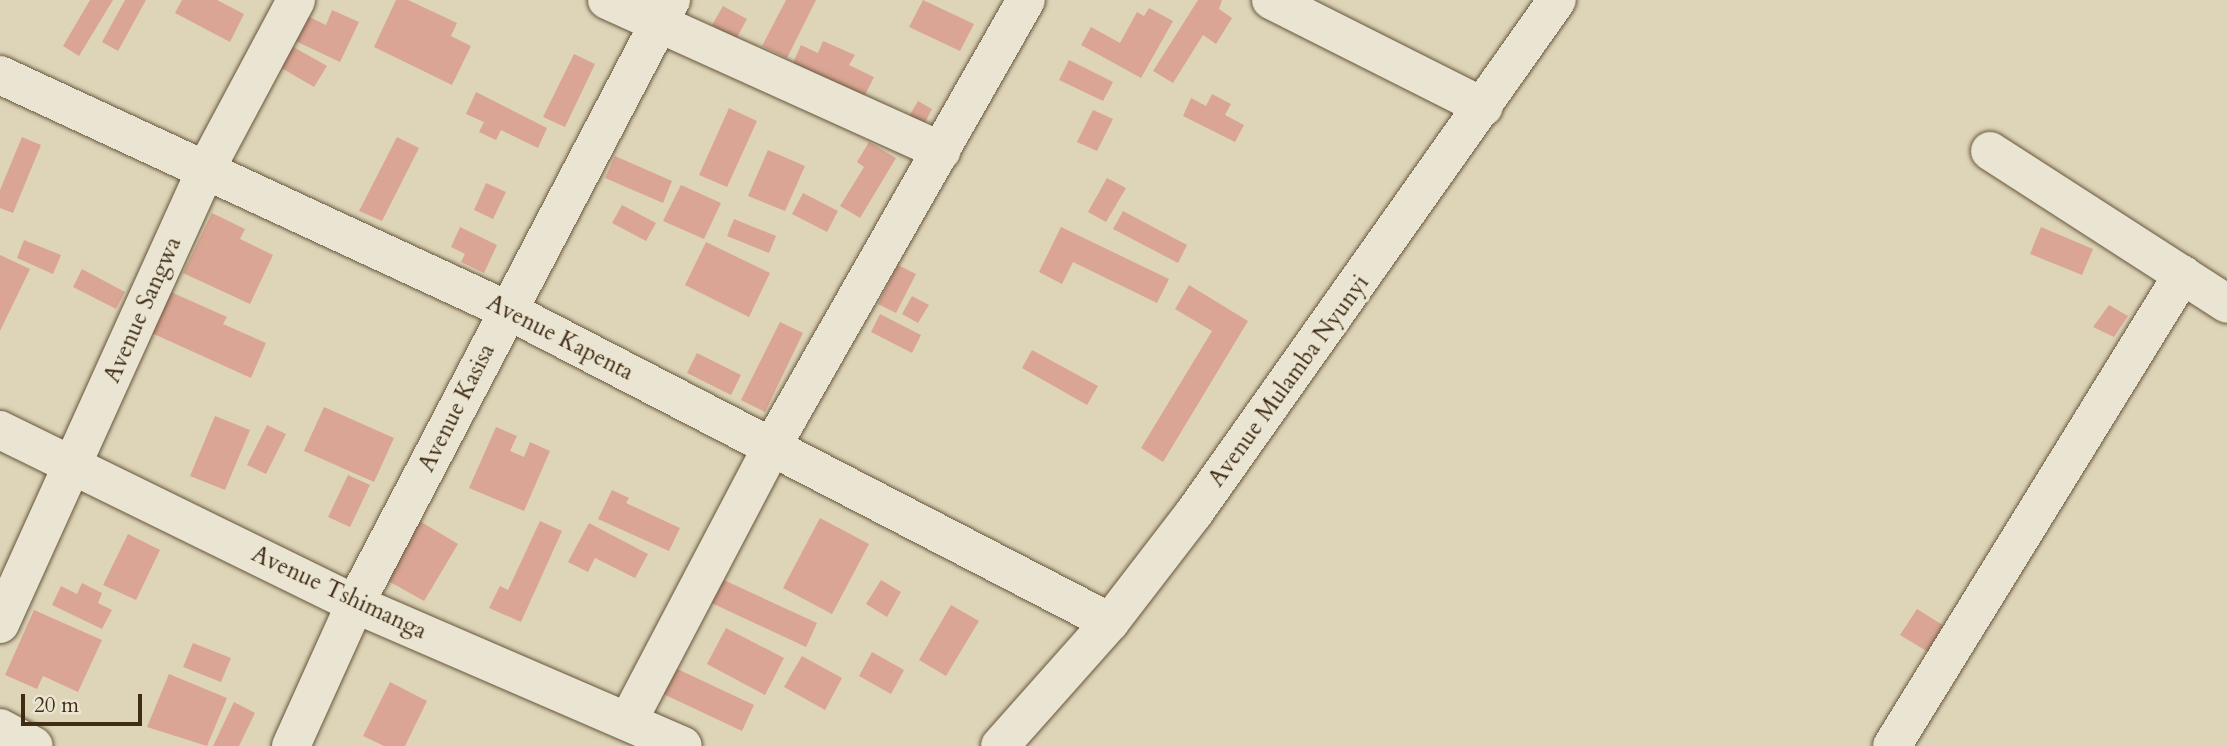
<!DOCTYPE html>
<html>
<head>
<meta charset="utf-8">
<style>
	body { margin:0 }
	#map { position:relative; width:2227px; height:746px; overflow:hidden; background:#ded5b9; font-family:Cardo,serif }
	div>[style] { position:absolute }
	.building>* { inset:0; background:#daa594 }
	.roads { filter:drop-shadow(0 0 2px #68563c) drop-shadow(0 0 2px #68563c) }
	.street>* { height:38px; margin:-19px; padding:0 19px; transform-origin:19px; border-radius:19px; background:#eae4d2 }
	span { translate:-50% -50%; white-space:nowrap; text-align:center; line-height:1.15; -webkit-text-stroke:7px #eae4d2; paint-order:stroke }
	.street-label { font-size:23px; color:#402c12 }
	.scale { position:absolute; left:21px; top:694px; width:121px; height:32px; box-sizing:border-box; border:4px solid #402c12; border-top:0; padding-left:9px; font-size:21px; line-height:24px; white-space:nowrap; color:#402c12; -webkit-text-stroke:5px #eae4d2; paint-order:stroke }
</style>
</head>
<body>
<div id="map">
	<div class="building">
		<i style="clip-path:polygon(90px 0,113px 0,79px 56px,63px 46px)"></i>
		<i style="clip-path:polygon(125px 0,146px 0,118px 51px,102px 42px)"></i>
		<i style="clip-path:polygon(182px 0,217px 0,244px 14px,230px 42px,175px 13px)"></i>
		<i style="clip-path:polygon(396px 0,408px 0,457px 23px,451px 36px,471px 46px,452px 85px,374px 47px)"></i>
		<i style="clip-path:polygon(786px 0,816px 0,787px 58px,762px 46px)"></i>
		<i style="clip-path:polygon(923px 0,974px 24px,960px 51px,909px 27px)"></i>
		<i style="clip-path:polygon(1198px 0,1222px 0,1219px 9px,1232px 18px,1216px 44px,1203px 35px,1173px 83px,1153px 71px)"></i>
		<i style="clip-path:polygon(723px 6px,747px 19px,736px 39px,712px 25px)"></i>
		<i style="clip-path:polygon(1149px 8px,1173px 21px,1141px 78px,1081px 45px,1091px 27px,1120px 43px,1137px 12px,1144px 16px)"></i>
		<i style="clip-path:polygon(332px 10px,359px 22px,340px 62px,289px 38px,301px 13px,326px 25px)"></i>
		<i style="clip-path:polygon(823px 41px,855px 55px,849px 65px,874px 77px,864px 97px,792px 65px,801px 45px,818px 53px)"></i>
		<i style="clip-path:polygon(290px 45px,327px 66px,314px 87px,278px 66px)"></i>
		<i style="clip-path:polygon(574px 54px,595px 64px,565px 127px,543px 117px)"></i>
		<i style="clip-path:polygon(1069px 60px,1113px 82px,1103px 101px,1059px 80px)"></i>
		<i style="clip-path:polygon(476px 92px,547px 128px,538px 148px,501px 130px,496px 140px,479px 132px,484px 122px,466px 114px)"></i>
		<i style="clip-path:polygon(1212px 94px,1231px 104px,1225px 115px,1244px 125px,1235px 142px,1183px 116px,1191px 98px,1206px 106px)"></i>
		<i style="clip-path:polygon(918px 101px,932px 109px,922px 128px,907px 120px)"></i>
		<i style="clip-path:polygon(729px 108px,757px 121px,727px 187px,699px 175px)"></i>
		<i style="clip-path:polygon(1093px 110px,1113px 119px,1097px 151px,1077px 142px)"></i>
		<i style="clip-path:polygon(22px 137px,41px 145px,13px 213px,0 208px,0 190px)"></i>
		<i style="clip-path:polygon(397px 137px,419px 148px,382px 221px,359px 211px)"></i>
		<i style="clip-path:polygon(869px 142px,896px 158px,860px 218px,840px 206px,864px 167px,857px 162px)"></i>
		<i style="clip-path:polygon(768px 150px,805px 166px,785px 211px,748px 196px)"></i>
		<i style="clip-path:polygon(615px 156px,672px 181px,663px 203px,605px 178px)"></i>
		<i style="clip-path:polygon(1107px 178px,1126px 188px,1106px 222px,1088px 212px)"></i>
		<i style="clip-path:polygon(486px 183px,506px 192px,493px 219px,474px 210px)"></i>
		<i style="clip-path:polygon(681px 185px,721px 203px,704px 239px,663px 221px)"></i>
		<i style="clip-path:polygon(803px 193px,838px 211px,827px 232px,792px 214px)"></i>
		<i style="clip-path:polygon(622px 205px,656px 223px,646px 241px,612px 223px)"></i>
		<i style="clip-path:polygon(1123px 211px,1187px 245px,1178px 263px,1113px 229px)"></i>
		<i style="clip-path:polygon(212px 213px,245px 229px,240px 239px,273px 255px,250px 304px,183px 273px)"></i>
		<i style="clip-path:polygon(734px 219px,776px 236px,769px 253px,727px 236px)"></i>
		<i style="clip-path:polygon(460px 227px,497px 245px,484px 273px,461px 262px,465px 254px,451px 247px)"></i>
		<i style="clip-path:polygon(1061px 227px,1169px 279px,1157px 303px,1073px 262px,1062px 284px,1039px 272px)"></i>
		<i style="clip-path:polygon(2041px 227px,2093px 249px,2082px 275px,2030px 254px)"></i>
		<i style="clip-path:polygon(24px 240px,61px 255px,53px 274px,17px 258px)"></i>
		<i style="clip-path:polygon(706px 242px,770px 273px,749px 317px,685px 285px)"></i>
		<i style="clip-path:polygon(0 255px,30px 269px,0 331px)"></i>
		<i style="clip-path:polygon(898px 265px,916px 274px,896px 313px,878px 304px)"></i>
		<i style="clip-path:polygon(82px 269px,125px 292px,116px 309px,73px 287px)"></i>
		<i style="clip-path:polygon(1189px 285px,1248px 321px,1163px 462px,1141px 448px,1212px 331px,1175px 309px)"></i>
		<i style="clip-path:polygon(164px 289px,227px 317px,223px 324px,266px 343px,251px 378px,145px 330px)"></i>
		<i style="clip-path:polygon(912px 296px,929px 305px,918px 323px,902px 314px)"></i>
		<i style="clip-path:polygon(2109px 305px,2128px 316px,2114px 337px,2093px 327px)"></i>
		<i style="clip-path:polygon(880px 314px,921px 335px,912px 353px,871px 332px)"></i>
		<i style="clip-path:polygon(780px 322px,803px 333px,765px 412px,741px 400px)"></i>
		<i style="clip-path:polygon(1032px 350px,1098px 386px,1087px 405px,1022px 368px)"></i>
		<i style="clip-path:polygon(697px 353px,741px 375px,731px 395px,687px 373px)"></i>
		<i style="clip-path:polygon(324px 407px,394px 438px,374px 482px,304px 451px)"></i>
		<i style="clip-path:polygon(215px 416px,250px 430px,225px 490px,190px 476px)"></i>
		<i style="clip-path:polygon(267px 425px,286px 434px,266px 474px,247px 465px)"></i>
		<i style="clip-path:polygon(496px 427px,517px 436px,510px 451px,524px 457px,530px 442px,550px 451px,524px 511px,469px 488px)"></i>
		<i style="clip-path:polygon(348px 475px,370px 485px,350px 527px,328px 517px)"></i>
		<i style="clip-path:polygon(612px 490px,629px 498px,626px 503px,680px 528px,669px 551px,598px 519px)"></i>
		<i style="clip-path:polygon(820px 518px,869px 544px,832px 614px,783px 588px)"></i>
		<i style="clip-path:polygon(418px 520px,458px 544px,424px 601px,383px 578px)"></i>
		<i style="clip-path:polygon(540px 521px,562px 531px,521px 622px,489px 608px,500px 586px,508px 590px)"></i>
		<i style="clip-path:polygon(589px 523px,648px 554px,635px 578px,595px 558px,588px 572px,568px 562px)"></i>
		<i style="clip-path:polygon(128px 534px,160px 550px,136px 600px,103px 585px)"></i>
		<i style="clip-path:polygon(715px 576px,817px 623px,806px 647px,703px 599px)"></i>
		<i style="clip-path:polygon(881px 580px,901px 592px,887px 617px,866px 604px)"></i>
		<i style="clip-path:polygon(82px 583px,102px 593px,98px 603px,112px 610px,102px 629px,52px 605px,61px 586px,77px 594px)"></i>
		<i style="clip-path:polygon(951px 605px,979px 621px,946px 676px,919px 660px)"></i>
		<i style="clip-path:polygon(1917px 609px,1954px 632px,1938px 658px,1900px 635px)"></i>
		<i style="clip-path:polygon(34px 610px,102px 640px,78px 692px,43px 676px,37px 689px,5px 675px)"></i>
		<i style="clip-path:polygon(726px 628px,784px 658px,765px 695px,707px 664px)"></i>
		<i style="clip-path:polygon(193px 643px,231px 658px,221px 682px,183px 667px)"></i>
		<i style="clip-path:polygon(872px 652px,904px 670px,891px 694px,859px 676px)"></i>
		<i style="clip-path:polygon(802px 656px,842px 678px,825px 710px,784px 687px)"></i>
		<i style="clip-path:polygon(671px 666px,754px 705px,742px 731px,659px 692px)"></i>
		<i style="clip-path:polygon(169px 674px,227px 698px,207px 746px,147px 727px)"></i>
		<i style="clip-path:polygon(390px 682px,427px 701px,405px 746px,384px 746px,363px 736px)"></i>
		<i style="clip-path:polygon(234px 702px,255px 713px,239px 746px,213px 746px)"></i>
	</div>
	<div class="roads">
		<div class="street">
			<i style="left:607px;top:0;width:367px;rotate:24.3deg"></i>
			<i style="left:1271px;top:0;width:238px;rotate:26.7deg"></i>
			<i style="left:0;top:75px;width:559px;rotate:24.87deg"></i>
			<i style="left:507px;top:310px;width:679px;rotate:27.36deg"></i>
			<i style="left:1990px;top:151px;width:282px;rotate:32.8deg"></i>
			<i style="left:0;top:430px;width:395px;rotate:26.1deg"></i>
			<i style="left:355px;top:604px;width:357px;rotate:23.4deg"></i>
			<i style="left:0;top:624px;width:502px;rotate:-65.63deg"></i>
			<i style="left:207px;top:167px;width:189px;rotate:-61.9deg"></i>
			<i style="left:629px;top:719px;width:306px;rotate:-62.3deg"></i>
			<i style="left:771px;top:448px;width:515px;rotate:-60.35deg"></i>
			<i style="left:0;top:728px;width:38px;rotate:28deg"></i>
			<i style="left:291px;top:746px;width:156px;rotate:-65.7deg"></i>
			<i style="left:355px;top:604px;width:682px;rotate:-62.38deg"></i>
			<i style="left:1000px;top:746px;width:166px;rotate:-48.4deg"></i>
			<i style="left:1110px;top:622px;width:138px;rotate:-52.4deg"></i>
			<i style="left:1194px;top:513px;width:628px;rotate:-54.72deg"></i>
			<i style="left:1892px;top:746px;width:554px;rotate:-58.35deg"></i>
		</div>
	</div>
	<div class="street-label">
		<span style="left:143px;top:310px;rotate:-66deg">Avenue Sangwa</span>
		<span style="left:560px;top:338px;rotate:27deg">Avenue Kapenta</span>
		<span style="left:1289px;top:381px;rotate:-54deg">Avenue Mulamba Nyunyi</span>
		<span style="left:457px;top:408px;rotate:-63deg">Avenue Kasisa</span>
		<span style="left:339px;top:593px;rotate:25deg">Avenue Tshimanga</span>
	</div>
	<div class="scale">20 m</div>
</div>
</body>
</html>
